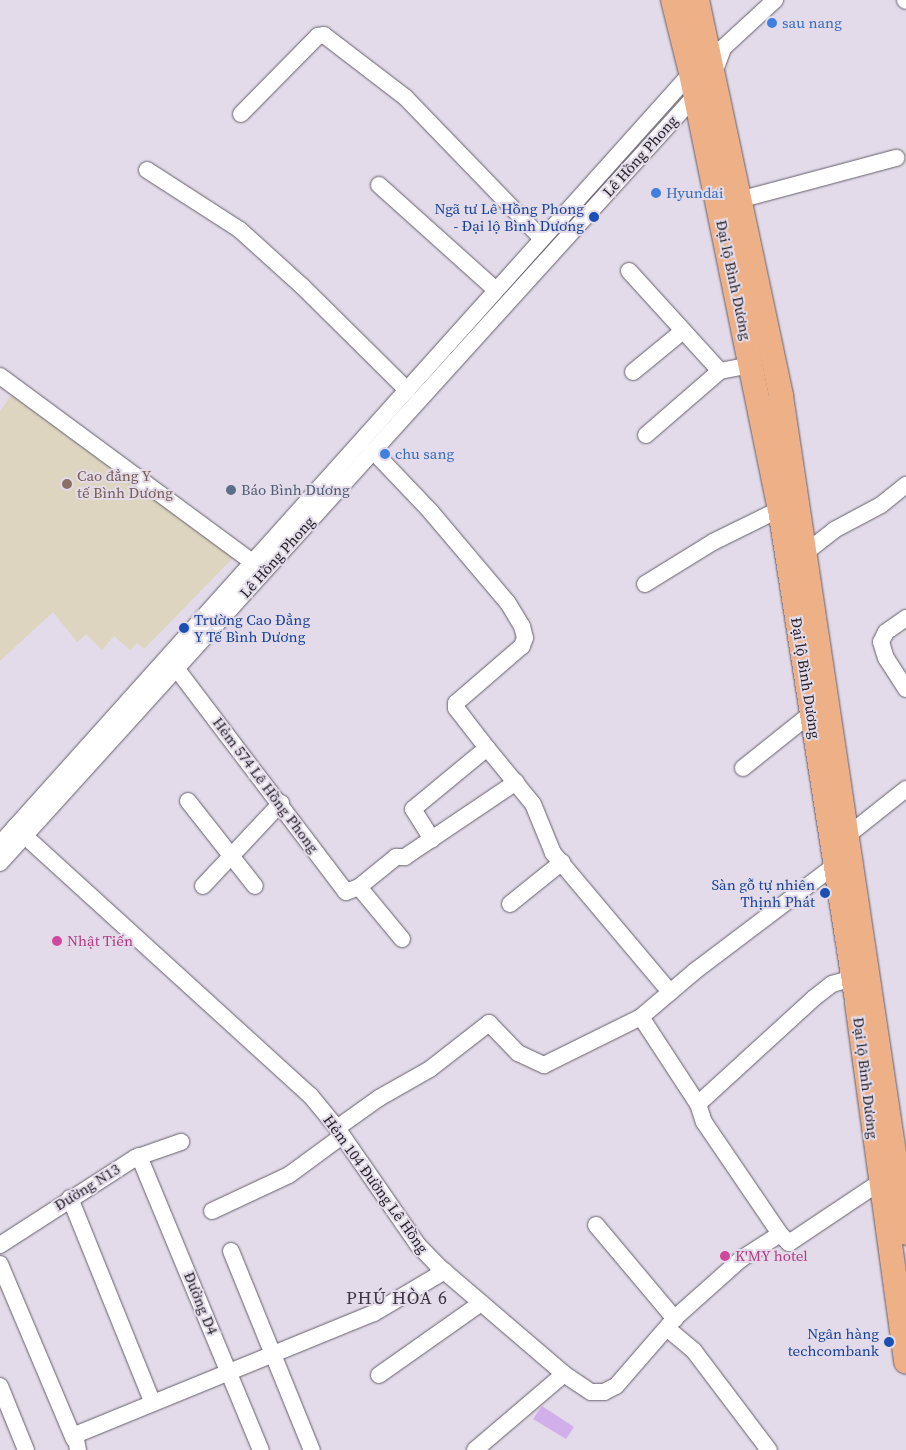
<!DOCTYPE html>
<html>
<head>
<meta charset="utf-8">
<style>
	body { margin:0 }
	#map { position:relative; width:906px; height:1450px; overflow:hidden; background:#e3dbe9; font-family:"Source Serif 4",serif }
	div>[style] { position:absolute }
	.education>* { inset:0; background:#ddd5bf }
	.green>* { inset:0; background:#d1afeb }
	.roads { filter:drop-shadow(0 0 1px #655e6b) drop-shadow(0 0 1px #655e6b) }
	.minor>* { height:16px; margin:-8px; padding:0 8px; transform-origin:8px; border-radius:8px; background:#fff }
	.highway>* { height:24px; margin:-12px; padding:0 12px; transform-origin:12px; border-radius:12px; background:#eeb187 }
	.dots>* { width:14px; height:14px; translate:-50% -50%; box-sizing:border-box; border:2px solid #e3dbe9; border-radius:50% }
	span { translate:-50% -50%; white-space:nowrap; text-align:center; line-height:1.15; -webkit-text-stroke:4px #e3dbe9; paint-order:stroke }
	.shop-label { font-size:15px; color:#366cbe }
	.left { translate:0 -50%; text-align:left }
	.street-label { font-size:15px; color:#252228 }
	.transit-label { font-size:15px; color:#164399 }
	.right { translate:-100% -50%; text-align:right }
	.education-label { font-size:15px; color:#785e54 }
	.service-label { font-size:15px; color:#4e5e75 }
	.hotel-label { font-size:15px; color:#b23c85 }
	.quarter-label { font-size:18px; color:#3c3540; letter-spacing:1px }
</style>
</head>
<body>
<div id="map">
	<div class="education">
		<i style="clip-path:polygon(13px 393px,233px 558px,144px 649px,137px 643px,130px 650px,114px 636px,102px 650px,86px 634px,77px 642px,53px 612px,0 661px,0 411px)"></i>
	</div>
	<div class="green">
		<i style="clip-path:polygon(542px 1406px,574px 1427px,566px 1439px,533px 1419px)"></i>
	</div>
	<div class="roads">
		<div class="minor">
			<i style="left:905px;top:0;width:1px;rotate:45deg"></i>
			<i style="left:713px;top:76px;width:30px;rotate:-70deg"></i>
			<i style="left:723px;top:48px;width:71px;rotate:-42.7deg"></i>
			<i style="left:241px;top:114px;width:110px;rotate:-45.4deg"></i>
			<i style="left:318px;top:36px;width:6px;rotate:-9deg"></i>
			<i style="left:324px;top:35px;width:103px;rotate:37.5deg"></i>
			<i style="left:406px;top:98px;width:194px;rotate:46deg"></i>
			<i style="left:147px;top:170px;width:111px;rotate:32.8deg"></i>
			<i style="left:240px;top:230px;width:84px;rotate:42.1deg"></i>
			<i style="left:302px;top:286px;width:148px;rotate:44.7deg"></i>
			<i style="left:379px;top:185px;width:157px;rotate:41.9deg"></i>
			<i style="left:739px;top:200px;width:163px;rotate:-15deg"></i>
			<i style="left:629px;top:271px;width:135px;rotate:47.7deg"></i>
			<i style="left:720px;top:371px;width:32px;rotate:-11deg"></i>
			<i style="left:633px;top:372px;width:65px;rotate:-39.4deg"></i>
			<i style="left:0;top:376px;width:315px;rotate:36.4deg"></i>
			<i style="left:646px;top:435px;width:98px;rotate:-40.9deg"></i>
			<i style="left:373px;top:451px;width:84px;rotate:46.4deg"></i>
			<i style="left:431px;top:512px;width:119px;rotate:49.8deg"></i>
			<i style="left:508px;top:603px;width:27px;rotate:59deg"></i>
			<i style="left:522px;top:626px;width:12px;rotate:76deg"></i>
			<i style="left:525px;top:638px;width:9px;rotate:111deg"></i>
			<i style="left:522px;top:646px;width:87px;rotate:139.2deg"></i>
			<i style="left:456px;top:703px;width:5px;rotate:90deg"></i>
			<i style="left:456px;top:708px;width:51px;rotate:52.2deg"></i>
			<i style="left:487px;top:748px;width:96px;rotate:140.5deg"></i>
			<i style="left:413px;top:809px;width:36px;rotate:58deg"></i>
			<i style="left:805px;top:553px;width:37px;rotate:-38deg"></i>
			<i style="left:834px;top:530px;width:53px;rotate:-28deg"></i>
			<i style="left:881px;top:505px;width:32px;rotate:-39deg"></i>
			<i style="left:645px;top:584px;width:80px;rotate:-31.7deg"></i>
			<i style="left:713px;top:542px;width:75px;rotate:-26.2deg"></i>
			<i style="left:906px;top:618px;width:24px;rotate:145deg"></i>
			<i style="left:886px;top:632px;width:11px;rotate:117deg"></i>
			<i style="left:881px;top:642px;width:17px;rotate:73deg"></i>
			<i style="left:886px;top:658px;width:37px;rotate:57deg"></i>
			<i style="left:176px;top:668px;width:281px;rotate:52.8deg"></i>
			<i style="left:346px;top:892px;width:14px;rotate:-21deg"></i>
			<i style="left:487px;top:748px;width:72px;rotate:50.6deg"></i>
			<i style="left:533px;top:804px;width:53px;rotate:67.8deg"></i>
			<i style="left:553px;top:853px;width:182px;rotate:49.9deg"></i>
			<i style="left:743px;top:768px;width:88px;rotate:-38.6deg"></i>
			<i style="left:188px;top:801px;width:108px;rotate:51.8deg"></i>
			<i style="left:15px;top:827px;width:399px;rotate:42.3deg"></i>
			<i style="left:310px;top:1095px;width:43px;rotate:50.7deg"></i>
			<i style="left:337px;top:1128px;width:142px;rotate:55.3deg"></i>
			<i style="left:418px;top:1245px;width:28px;rotate:46deg"></i>
			<i style="left:437px;top:1265px;width:167px;rotate:40.6deg"></i>
			<i style="left:564px;top:1374px;width:32px;rotate:34deg"></i>
			<i style="left:591px;top:1392px;width:13px"></i>
			<i style="left:604px;top:1392px;width:13px;rotate:-27deg"></i>
			<i style="left:616px;top:1386px;width:91px;rotate:-49deg"></i>
			<i style="left:676px;top:1317px;width:87px;rotate:-41.7deg"></i>
			<i style="left:741px;top:1259px;width:46px;rotate:-32.7deg"></i>
			<i style="left:780px;top:1234px;width:13px;rotate:45deg"></i>
			<i style="left:789px;top:1243px;width:110px;rotate:-33.8deg"></i>
			<i style="left:848px;top:835px;width:74px;rotate:-38.4deg"></i>
			<i style="left:0;top:844px;width:1035px;rotate:-48.13deg"></i>
			<i style="left:0;top:863px;width:1036px;rotate:-47.82deg"></i>
			<i style="left:203px;top:886px;width:114px;rotate:-46.8deg"></i>
			<i style="left:510px;top:904px;width:67px;rotate:-38.9deg"></i>
			<i style="left:402px;top:939px;width:67px;rotate:-129.6deg"></i>
			<i style="left:359px;top:887px;width:48px;rotate:-39deg"></i>
			<i style="left:396px;top:857px;width:9px"></i>
			<i style="left:405px;top:857px;width:134px;rotate:-34deg"></i>
			<i style="left:641px;top:1017px;width:104px;rotate:56.8deg"></i>
			<i style="left:698px;top:1104px;width:157px;rotate:-42.4deg"></i>
			<i style="left:814px;top:998px;width:23px;rotate:-38deg"></i>
			<i style="left:832px;top:984px;width:22px;rotate:-16deg"></i>
			<i style="left:698px;top:1104px;width:19px;rotate:72deg"></i>
			<i style="left:704px;top:1122px;width:135px;rotate:55.8deg"></i>
			<i style="left:337px;top:1128px;width:52px;rotate:-35.5deg"></i>
			<i style="left:379px;top:1098px;width:59px;rotate:-29.6deg"></i>
			<i style="left:430px;top:1069px;width:75px;rotate:-37.9deg"></i>
			<i style="left:489px;top:1023px;width:42px;rotate:46deg"></i>
			<i style="left:518px;top:1053px;width:29px;rotate:25deg"></i>
			<i style="left:544px;top:1065px;width:108px;rotate:-26.3deg"></i>
			<i style="left:641px;top:1017px;width:71px;rotate:-40.4deg"></i>
			<i style="left:695px;top:971px;width:176px;rotate:-37.1deg"></i>
			<i style="left:139px;top:1156px;width:318px;rotate:67.5deg"></i>
			<i style="left:70px;top:1198px;width:221px;rotate:68deg"></i>
			<i style="left:212px;top:1211px;width:85px;rotate:-25.1deg"></i>
			<i style="left:289px;top:1175px;width:66px;rotate:-36.3deg"></i>
			<i style="left:596px;top:1225px;width:123px;rotate:50deg"></i>
			<i style="left:0;top:1245px;width:161px;rotate:-32.8deg"></i>
			<i style="left:135px;top:1158px;width:49px;rotate:-19.2deg"></i>
			<i style="left:231px;top:1251px;width:215px;rotate:67.9deg"></i>
			<i style="left:0;top:1264px;width:190px;rotate:67.1deg"></i>
			<i style="left:668px;top:1329px;width:34px;rotate:40deg"></i>
			<i style="left:694px;top:1351px;width:124px;rotate:52.9deg"></i>
			<i style="left:379px;top:1375px;width:125px;rotate:-35.2deg"></i>
			<i style="left:0;top:1386px;width:69px;rotate:67.9deg"></i>
			<i style="left:78px;top:1450px;width:15px;rotate:-101deg"></i>
			<i style="left:75px;top:1435px;width:323px;rotate:-22.2deg"></i>
			<i style="left:374px;top:1313px;width:82px;rotate:-30.6deg"></i>
			<i style="left:475px;top:1450px;width:117px;rotate:-40.5deg"></i>
		</div>
		<div class="highway">
			<i style="left:673px;top:0;width:75px;rotate:76.1deg"></i>
			<i style="left:691px;top:73px;width:445px;rotate:78.5deg"></i>
			<i style="left:780px;top:509px;width:500px;rotate:81.1deg"></i>
			<i style="left:857px;top:1003px;width:362px;rotate:82.2deg"></i>
			<i style="left:697px;top:0;width:405px;rotate:78deg"></i>
			<i style="left:781px;top:396px;width:846px;rotate:81.51deg"></i>
		</div>
	</div>
	<div class="dots">
		<i style="left:772px;top:23px;background:#3f7fe0"></i>
		<i style="left:656px;top:193px;background:#3f7fe0"></i>
		<i style="left:594px;top:217px;background:#1a4fb4"></i>
		<i style="left:385px;top:454px;background:#3f7fe0"></i>
		<i style="left:67px;top:484px;background:#8d6e63"></i>
		<i style="left:231px;top:490px;background:#5c6f8a"></i>
		<i style="left:184px;top:628px;background:#1a4fb4"></i>
		<i style="left:825px;top:893px;background:#1a4fb4"></i>
		<i style="left:57px;top:941px;background:#d1479c"></i>
		<i style="left:725px;top:1256px;background:#d1479c"></i>
		<i style="left:889px;top:1342px;background:#1a4fb4"></i>
	</div>
	<div class="shop-label">
		<span class="left" style="left:782px;top:23px">sau nang</span>
		<span class="left" style="left:666px;top:193px">Hyundai</span>
		<span class="left" style="left:395px;top:454px">chu sang</span>
	</div>
	<div class="street-label">
		<span style="left:640px;top:156px;rotate:-48deg">Lê Hồng Phong</span>
		<span style="left:734px;top:280px;rotate:78deg">Đại lộ Bình Dương</span>
		<span style="left:277px;top:557px;rotate:-48deg">Lê Hồng Phong</span>
		<span style="left:806px;top:678px;rotate:81deg">Đại lộ Bình Dương</span>
		<span style="left:266px;top:785px;rotate:53deg">Hẻm 574 Lê Hồng Phong</span>
		<span style="left:866px;top:1078px;rotate:83deg">Đại lộ Bình Dương</span>
		<span style="left:376px;top:1184px;rotate:54deg">Hẻm 104 Đường Lê Hồng</span>
		<span style="left:87px;top:1187px;rotate:-32deg">Đường N13</span>
		<span style="left:201px;top:1303px;rotate:68deg">Đường D4</span>
	</div>
	<div class="transit-label">
		<span class="right" style="left:584px;top:217px">Ngã tư Lê Hồng Phong<br>- Đại lộ Bình Dương</span>
		<span class="left" style="left:194px;top:628px">Trường Cao Đẳng<br>Y Tế Bình Dương</span>
		<span class="right" style="left:815px;top:893px">Sàn gỗ tự nhiên<br>Thịnh Phát</span>
		<span class="right" style="left:879px;top:1342px">Ngân hàng<br>techcombank</span>
	</div>
	<div class="education-label">
		<span class="left" style="left:77px;top:484px">Cao đẳng Y<br>tế Bình Dương</span>
	</div>
	<div class="service-label">
		<span class="left" style="left:241px;top:490px">Báo Bình Dương</span>
	</div>
	<div class="hotel-label">
		<span class="left" style="left:67px;top:941px">Nhật Tiến</span>
		<span class="left" style="left:735px;top:1256px">K'MY hotel</span>
	</div>
	<div class="quarter-label">
		<span style="left:397px;top:1298px">PHÚ HÒA 6</span>
	</div>
</div>
</body>
</html>
